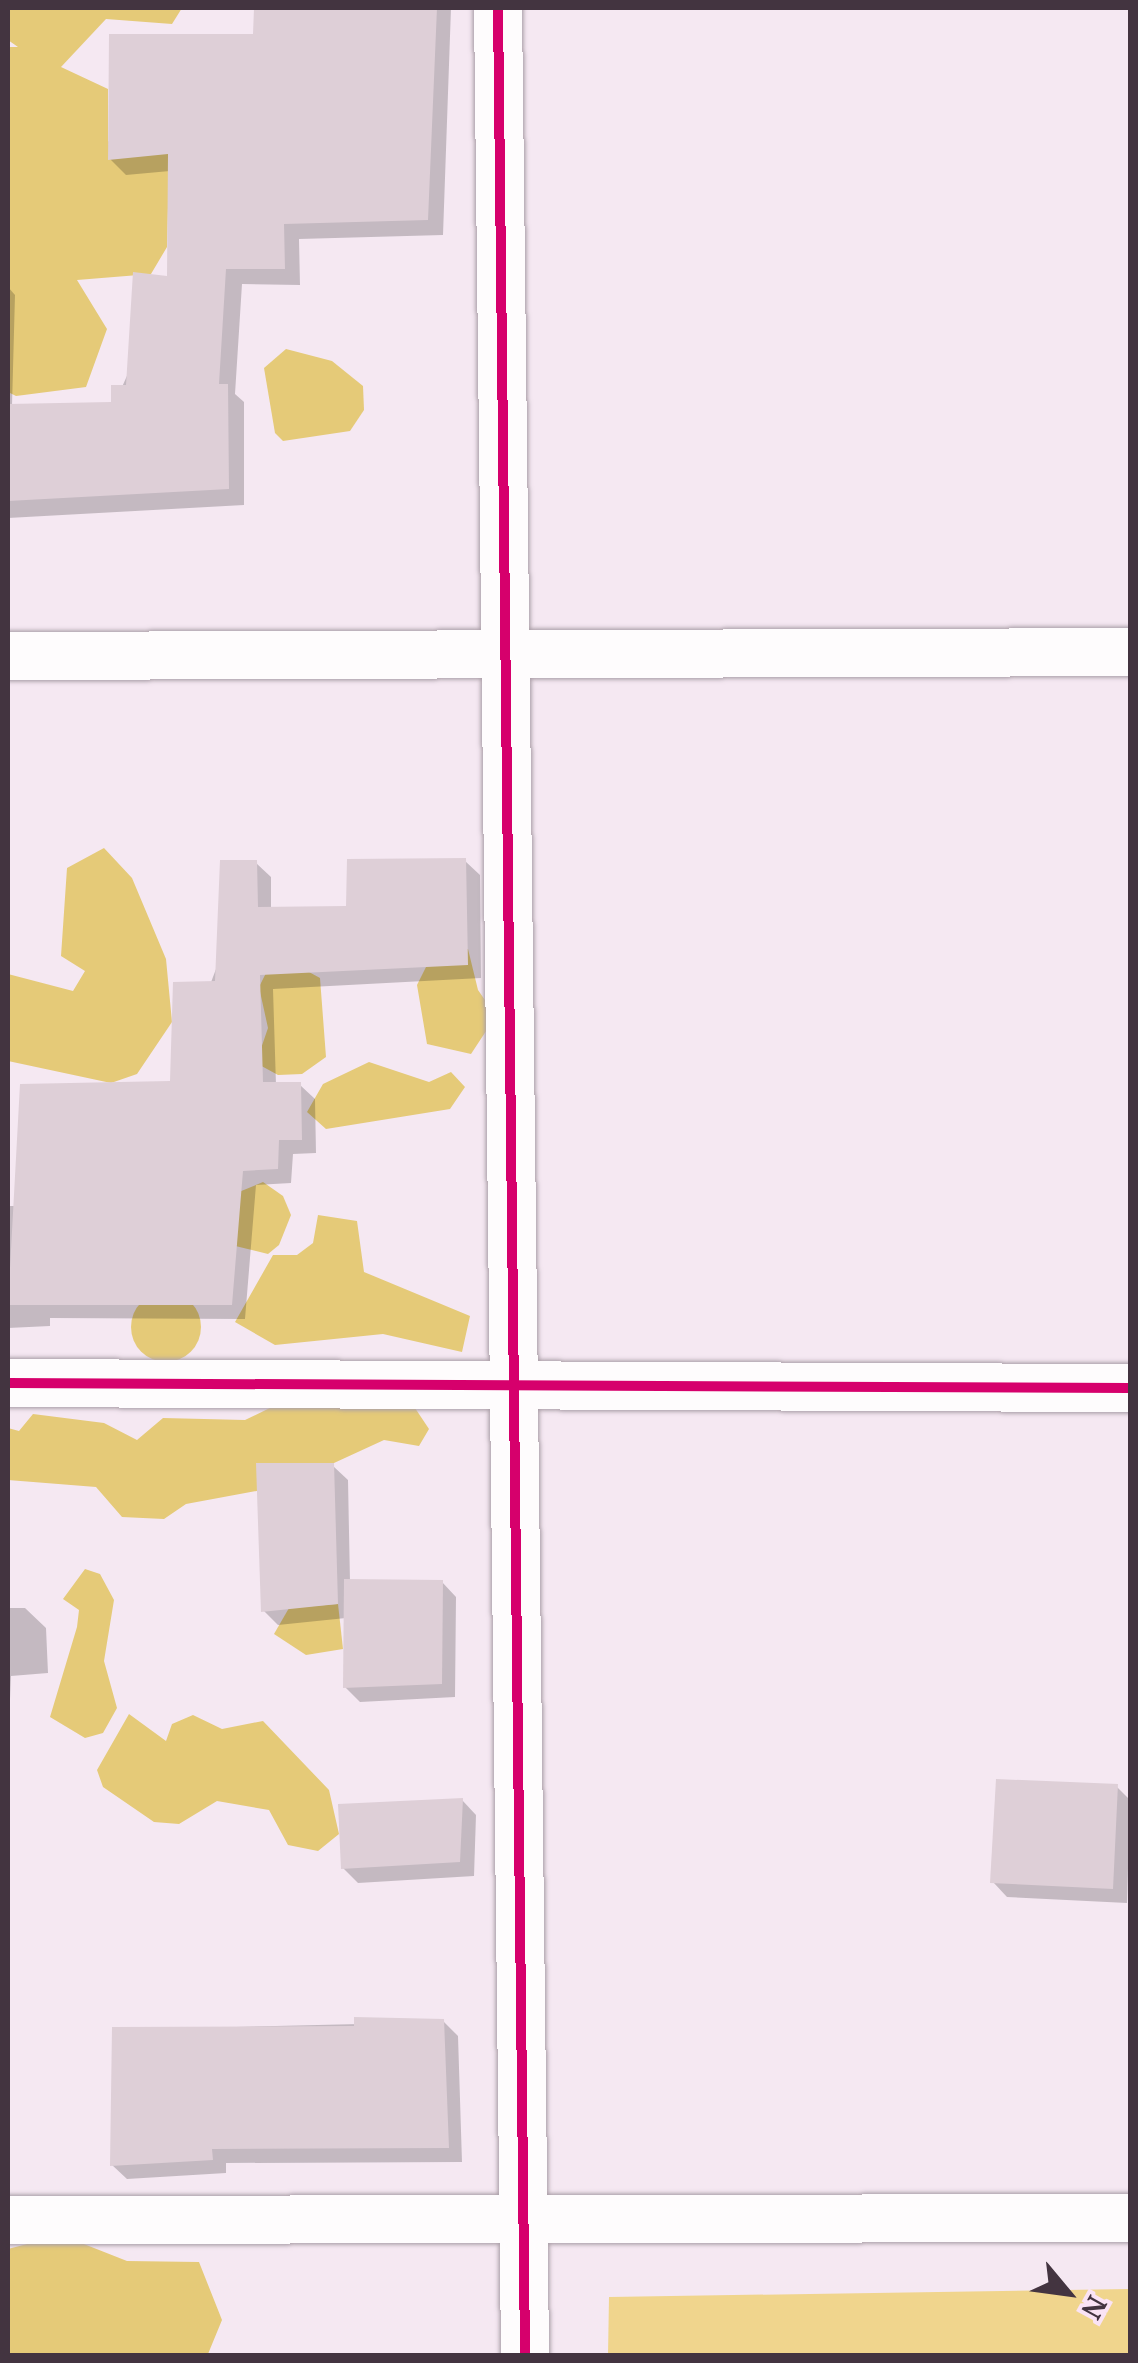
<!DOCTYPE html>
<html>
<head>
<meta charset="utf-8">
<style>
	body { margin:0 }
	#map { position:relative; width:1138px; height:2363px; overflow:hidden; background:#f5e8f2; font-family:"PT Serif",serif }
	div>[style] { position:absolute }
	.green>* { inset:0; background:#f0d58d }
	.forest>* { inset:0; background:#e5ca78 }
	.round { border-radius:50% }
	.shadow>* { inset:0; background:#0003 }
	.building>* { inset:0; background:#decfd7 }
	.roads { filter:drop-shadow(0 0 2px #ab9fa8) drop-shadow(0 0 2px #ab9fa8) }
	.street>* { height:48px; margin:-24px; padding:0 24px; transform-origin:24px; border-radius:24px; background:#fefcfd }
	.cycleway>* { height:10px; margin:-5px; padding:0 5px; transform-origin:5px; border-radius:5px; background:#d6006c }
	span { translate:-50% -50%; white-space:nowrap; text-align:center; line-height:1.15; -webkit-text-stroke:9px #fae3f5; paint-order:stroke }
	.frame { position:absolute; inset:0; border:10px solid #433440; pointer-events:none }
	.north { position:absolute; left:1018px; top:2243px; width:100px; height:100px; -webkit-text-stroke:8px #fae3f5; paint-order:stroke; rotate:119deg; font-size:28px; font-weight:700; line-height:40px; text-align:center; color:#433440 }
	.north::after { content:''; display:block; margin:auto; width:35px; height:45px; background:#433440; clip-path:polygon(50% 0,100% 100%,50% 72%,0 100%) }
</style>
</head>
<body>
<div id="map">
	<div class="green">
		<i style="clip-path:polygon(1130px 2289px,1130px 2355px,608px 2355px,609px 2297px)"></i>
	</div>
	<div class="forest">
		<i style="clip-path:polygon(8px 8px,182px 8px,172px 24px,106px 19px,61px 67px,108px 89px,108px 141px,126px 151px,170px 130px,167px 247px,151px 274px,77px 280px,107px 329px,86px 387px,16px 396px,8px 392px,8px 47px,18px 47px,8px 40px)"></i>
		<i style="clip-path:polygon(286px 349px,332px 361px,363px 386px,364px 410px,350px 431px,283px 441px,275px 433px,264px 368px)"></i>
		<i style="clip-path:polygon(104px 848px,132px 878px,166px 959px,172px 1022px,137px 1074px,111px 1083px,8px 1061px,8px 974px,73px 991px,85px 971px,61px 956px,67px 868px)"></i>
		<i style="clip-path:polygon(468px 949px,478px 990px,496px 1016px,471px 1054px,427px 1044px,417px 985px,431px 957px)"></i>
		<i style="clip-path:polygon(298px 966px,320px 978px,326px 1057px,302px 1074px,278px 1075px,256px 1063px,268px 1028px,259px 987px,266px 973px)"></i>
		<i style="clip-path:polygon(369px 1062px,429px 1082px,451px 1072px,465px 1087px,450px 1109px,326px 1129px,307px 1112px,323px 1084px)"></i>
		<i style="clip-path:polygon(263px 1182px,283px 1196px,291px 1215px,279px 1245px,268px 1254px,223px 1243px,234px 1194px)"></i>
		<i style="clip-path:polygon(318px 1215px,357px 1221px,364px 1272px,470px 1316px,462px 1352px,383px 1334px,275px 1345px,235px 1322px,273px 1255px,297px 1255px,313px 1243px)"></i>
		<i class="round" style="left:131px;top:1292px;width:70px;height:70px"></i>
		<i style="clip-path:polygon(407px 1396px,429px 1429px,419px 1446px,384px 1440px,334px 1463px,291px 1463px,267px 1489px,186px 1504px,164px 1519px,122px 1517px,96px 1487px,8px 1480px,8px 1428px,19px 1431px,33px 1414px,104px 1423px,137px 1440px,163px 1418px,245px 1420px,278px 1404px)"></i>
		<i style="clip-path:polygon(85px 1569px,100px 1574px,114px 1600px,104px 1661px,117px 1708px,103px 1733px,85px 1738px,50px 1717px,77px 1627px,79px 1610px,63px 1599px)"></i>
		<i style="clip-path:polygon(338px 1604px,343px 1649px,306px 1655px,274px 1634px,289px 1608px)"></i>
		<i style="clip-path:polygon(129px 1714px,166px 1741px,172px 1724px,193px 1715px,222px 1729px,263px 1721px,329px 1790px,339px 1834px,318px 1851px,288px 1845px,269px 1810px,217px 1801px,179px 1824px,154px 1822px,103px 1787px,97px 1770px)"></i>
		<i style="clip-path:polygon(61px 2235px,127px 2261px,199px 2262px,222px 2320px,208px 2354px,8px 2356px,8px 2249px)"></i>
	</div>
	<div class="shadow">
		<i style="clip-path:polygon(256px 8px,451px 8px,443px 235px,299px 239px,300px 285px,242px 284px,235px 394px,244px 402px,244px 505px,8px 518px,8px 287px,15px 295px,12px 406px,114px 405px,170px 279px,170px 171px,126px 175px,110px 159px,256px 36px)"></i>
		<i style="clip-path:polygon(465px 861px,480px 875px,481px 978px,273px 989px,276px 1085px,300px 1085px,315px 1099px,316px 1153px,293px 1154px,291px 1183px,256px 1185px,245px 1319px,50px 1318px,50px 1326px,8px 1328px,8px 1206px,20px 1206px,173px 1083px,256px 863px,271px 877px,271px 910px,348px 908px)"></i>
		<i style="clip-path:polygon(333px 1466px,348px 1480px,350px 1582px,442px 1582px,456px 1597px,455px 1697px,360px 1702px,345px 1687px,346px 1618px,278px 1625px,264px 1611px)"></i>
		<i style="clip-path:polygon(8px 1608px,25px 1608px,46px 1628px,48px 1673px,11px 1676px,8px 1746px)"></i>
		<i style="clip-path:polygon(1117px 1787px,1130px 1800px,1127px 1903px,1007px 1897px,993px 1882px)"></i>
		<i style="clip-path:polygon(462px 1800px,476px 1815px,474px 1876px,358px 1883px,343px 1868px)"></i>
		<i style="clip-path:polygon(444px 2022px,458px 2036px,462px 2162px,226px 2163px,226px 2173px,127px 2179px,112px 2165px,115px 2030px)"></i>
	</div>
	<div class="building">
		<i style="clip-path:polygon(254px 8px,437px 8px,428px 220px,284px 224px,285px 269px,226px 269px,219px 384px,228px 384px,229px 489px,8px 501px,8px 404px,111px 402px,111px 385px,126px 385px,133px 272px,167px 276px,168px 154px,108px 160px,109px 34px,253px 34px)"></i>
		<i style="clip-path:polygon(466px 858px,468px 965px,260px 975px,263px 1082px,301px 1082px,302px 1140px,279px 1140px,278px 1169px,243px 1171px,232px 1305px,8px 1305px,20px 1084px,170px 1081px,173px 982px,215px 981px,220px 860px,257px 860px,258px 907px,346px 906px,347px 859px)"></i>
		<i style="clip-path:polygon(256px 1463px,334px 1463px,338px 1604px,261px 1612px)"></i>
		<i style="clip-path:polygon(344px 1579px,443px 1580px,442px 1684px,343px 1688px)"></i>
		<i style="clip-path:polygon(996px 1779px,1118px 1784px,1113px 1889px,990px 1883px)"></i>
		<i style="clip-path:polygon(463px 1798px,460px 1862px,341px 1869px,338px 1804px)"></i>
		<i style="clip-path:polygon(354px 2017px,444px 2019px,449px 2148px,212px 2149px,213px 2160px,110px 2166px,112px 2027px,354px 2026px)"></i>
	</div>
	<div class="roads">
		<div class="street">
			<i style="left:498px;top:8px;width:2348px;rotate:89.34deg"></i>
			<i style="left:8px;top:656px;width:1122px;rotate:-0.2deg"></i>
			<i style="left:8px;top:1383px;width:1122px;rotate:0.26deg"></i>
			<i style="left:8px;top:2220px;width:1122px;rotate:-0.1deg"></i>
		</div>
	</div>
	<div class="cycleway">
		<i style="left:498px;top:8px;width:2348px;rotate:89.34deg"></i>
		<i style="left:8px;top:1383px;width:1122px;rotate:0.26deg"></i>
	</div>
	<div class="frame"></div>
	<div class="north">N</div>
</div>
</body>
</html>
